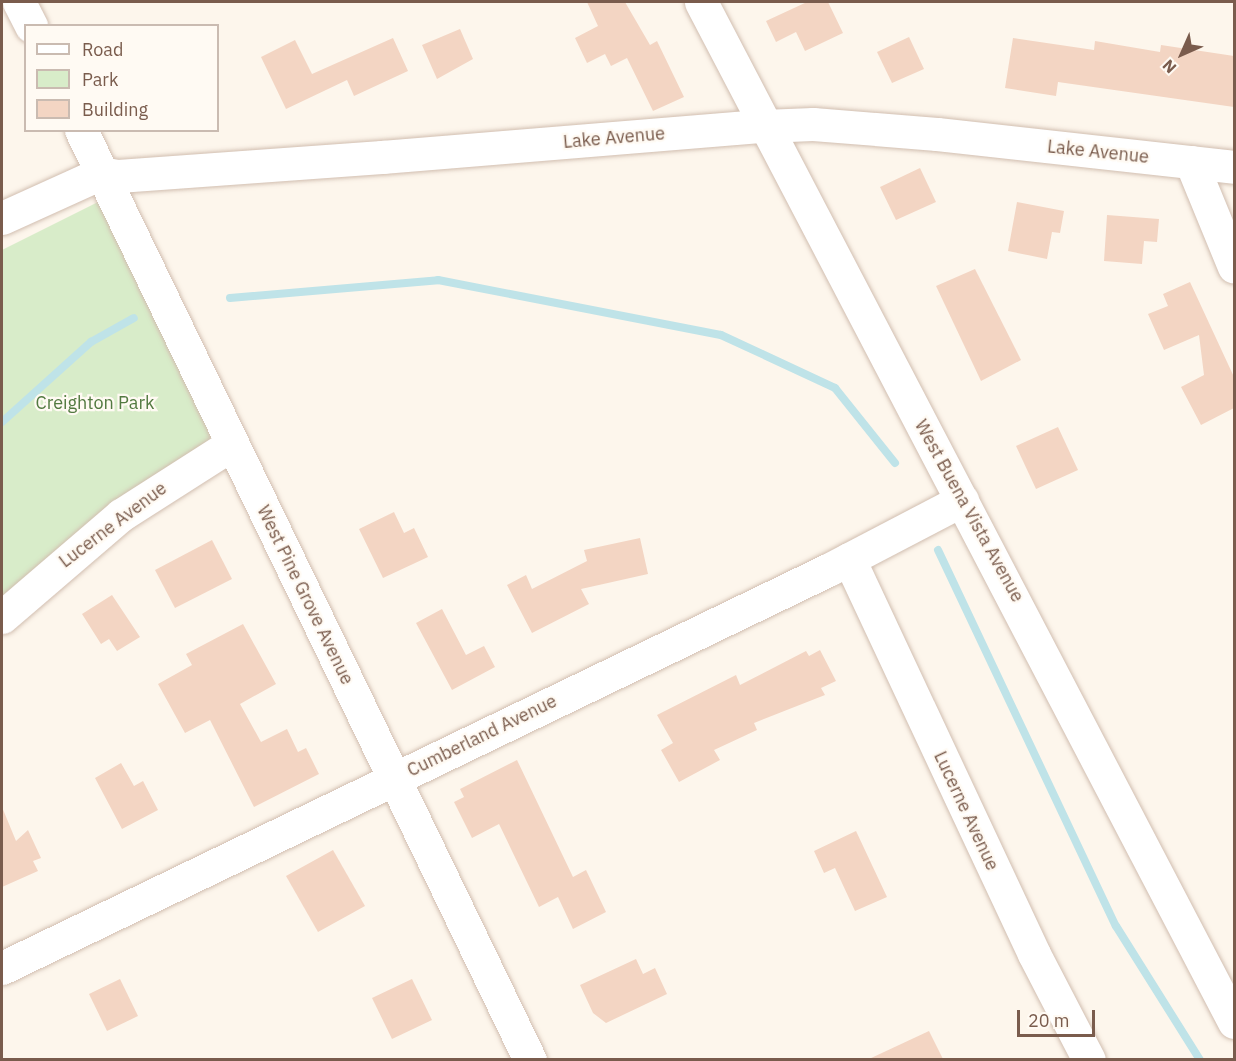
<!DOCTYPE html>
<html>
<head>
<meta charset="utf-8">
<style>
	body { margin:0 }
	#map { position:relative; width:1236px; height:1061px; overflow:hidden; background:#fdf6ec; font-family:"IBM Plex Sans",sans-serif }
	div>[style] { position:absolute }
	.green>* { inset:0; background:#d8ecc9 }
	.stream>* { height:8px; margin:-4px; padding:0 4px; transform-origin:4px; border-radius:4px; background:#bfe3e8 }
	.building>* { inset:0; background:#f3d5c3 }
	.roads { filter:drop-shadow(0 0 2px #d1beb0) drop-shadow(0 0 2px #d1beb0) }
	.minor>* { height:33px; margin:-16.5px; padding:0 16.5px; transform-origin:16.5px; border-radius:16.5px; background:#fff }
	span { translate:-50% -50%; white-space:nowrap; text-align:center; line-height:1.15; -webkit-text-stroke:4.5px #fffaf3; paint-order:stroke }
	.street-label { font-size:18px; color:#7a5c4d }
	.park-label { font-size:18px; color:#537a41 }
	.frame { position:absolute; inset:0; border:3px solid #7a5c4d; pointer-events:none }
	.legend { position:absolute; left:24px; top:24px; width:195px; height:108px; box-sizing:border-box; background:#fffaf3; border:2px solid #cabbb1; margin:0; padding:8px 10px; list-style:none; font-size:18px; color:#7a5c4d }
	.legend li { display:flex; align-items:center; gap:12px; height:30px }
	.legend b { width:30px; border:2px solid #cabbb1 }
	.north { position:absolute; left:1152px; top:24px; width:60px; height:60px; -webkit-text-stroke:4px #fffaf3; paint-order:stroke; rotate:225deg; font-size:16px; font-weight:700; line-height:24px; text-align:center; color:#7a5c4d }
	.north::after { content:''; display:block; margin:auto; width:21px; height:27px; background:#7a5c4d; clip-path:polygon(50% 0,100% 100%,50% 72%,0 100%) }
	.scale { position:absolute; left:1017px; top:1010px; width:78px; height:27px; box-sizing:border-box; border:3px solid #7a5c4d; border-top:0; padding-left:8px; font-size:18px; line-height:21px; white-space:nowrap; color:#7a5c4d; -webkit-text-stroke:4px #fffaf3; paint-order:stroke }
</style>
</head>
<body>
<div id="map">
	<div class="green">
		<i style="clip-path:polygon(100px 201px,218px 440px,2px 603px,2px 250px)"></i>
	</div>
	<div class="stream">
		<i style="left:230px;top:298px;width:209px;rotate:-4.9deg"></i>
		<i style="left:438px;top:280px;width:288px;rotate:11deg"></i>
		<i style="left:721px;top:335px;width:126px;rotate:24.9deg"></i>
		<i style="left:835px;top:388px;width:96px;rotate:51.3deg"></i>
		<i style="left:2px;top:422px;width:120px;rotate:-42deg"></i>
		<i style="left:91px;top:342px;width:49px;rotate:-29.2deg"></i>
		<i style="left:938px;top:550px;width:416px;rotate:64.7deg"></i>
		<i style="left:1116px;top:926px;width:158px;rotate:57.9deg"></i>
	</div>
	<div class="building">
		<i style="clip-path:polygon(587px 2px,625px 2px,650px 45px,657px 41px,684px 97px,653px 111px,627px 58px,611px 66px,605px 54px,587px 63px,575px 38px,598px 26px)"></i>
		<i style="clip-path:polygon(807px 2px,828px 2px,843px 33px,805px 51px,796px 32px,776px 42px,766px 21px)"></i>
		<i style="clip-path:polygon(460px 29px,473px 59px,437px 79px,422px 45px)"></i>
		<i style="clip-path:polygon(909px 37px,924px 69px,892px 83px,877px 52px)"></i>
		<i style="clip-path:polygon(393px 38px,408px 71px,354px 96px,347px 80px,286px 109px,261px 57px,295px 40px,312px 74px)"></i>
		<i style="clip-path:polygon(1013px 38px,1094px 50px,1095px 41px,1160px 52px,1161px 45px,1234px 56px,1234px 107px,1058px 82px,1056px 96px,1005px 88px)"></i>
		<i style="clip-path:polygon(920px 168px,936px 202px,896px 220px,880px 187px)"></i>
		<i style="clip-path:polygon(1017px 202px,1064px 211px,1060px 233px,1052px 232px,1047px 259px,1008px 251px)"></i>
		<i style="clip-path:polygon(1107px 215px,1159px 219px,1157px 242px,1144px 241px,1142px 264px,1104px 261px)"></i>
		<i style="clip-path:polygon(975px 269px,1021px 360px,981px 381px,936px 286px)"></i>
		<i style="clip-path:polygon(1190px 282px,1234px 377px,1234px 408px,1201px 425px,1181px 387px,1204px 375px,1199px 335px,1164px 350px,1148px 314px,1168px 306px,1163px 294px)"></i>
		<i style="clip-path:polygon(1058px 427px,1078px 470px,1036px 489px,1016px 446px)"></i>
		<i style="clip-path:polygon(394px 512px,404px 533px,414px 528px,428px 557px,383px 578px,359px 529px)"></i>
		<i style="clip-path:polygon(640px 538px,648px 574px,581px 589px,589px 604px,532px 633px,507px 585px,526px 575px,532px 589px,587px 561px,584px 550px)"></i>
		<i style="clip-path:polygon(212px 540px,232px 579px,175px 608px,155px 570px)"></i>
		<i style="clip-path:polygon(112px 595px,140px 637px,117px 651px,109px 639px,101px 644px,82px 614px)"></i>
		<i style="clip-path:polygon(442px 609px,466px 655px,484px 646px,495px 667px,452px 690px,416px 623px)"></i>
		<i style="clip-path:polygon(243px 624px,276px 684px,240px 704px,261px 742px,287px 729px,298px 752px,306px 748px,319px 774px,254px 807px,210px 720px,185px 733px,158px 684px,192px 665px,186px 654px)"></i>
		<i style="clip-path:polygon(820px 650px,836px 681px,821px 688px,825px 695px,754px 723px,757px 730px,714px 750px,720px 760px,679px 782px,661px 750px,673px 743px,657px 715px,736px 675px,740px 685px,806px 651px,809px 656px)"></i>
		<i style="clip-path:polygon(517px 760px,573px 877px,586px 870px,606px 912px,573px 929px,558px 897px,539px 907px,499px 824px,472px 838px,454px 802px,464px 797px,460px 789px)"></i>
		<i style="clip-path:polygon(121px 763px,134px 786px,143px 781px,158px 810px,122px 829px,95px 778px)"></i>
		<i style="clip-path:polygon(2px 807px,16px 841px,28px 830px,41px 858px,33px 861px,38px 871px,2px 887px)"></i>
		<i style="clip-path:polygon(856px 831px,887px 897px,855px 911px,835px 868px,824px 873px,814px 851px)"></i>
		<i style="clip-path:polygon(333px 850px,365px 906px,318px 932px,286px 876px)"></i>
		<i style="clip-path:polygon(636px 959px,643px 974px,655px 968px,667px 994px,606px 1023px,593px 1013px,580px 985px)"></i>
		<i style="clip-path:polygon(120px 979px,138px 1016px,107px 1031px,89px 994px)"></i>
		<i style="clip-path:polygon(412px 979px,432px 1020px,392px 1039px,372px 998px)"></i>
		<i style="clip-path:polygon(929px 1031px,943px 1059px,869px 1059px)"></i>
	</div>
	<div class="roads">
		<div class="minor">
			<i style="left:19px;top:2px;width:27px;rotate:63deg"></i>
			<i style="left:701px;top:2px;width:1151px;rotate:62.41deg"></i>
			<i style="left:81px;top:130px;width:1033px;rotate:64.23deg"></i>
			<i style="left:1191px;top:162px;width:113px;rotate:67.7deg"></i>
			<i style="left:2px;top:218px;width:109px;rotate:-24.4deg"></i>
			<i style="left:101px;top:173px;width:16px;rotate:11deg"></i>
			<i style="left:117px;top:176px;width:266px;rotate:-4.1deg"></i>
			<i style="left:382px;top:157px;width:382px;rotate:-4.7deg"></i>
			<i style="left:763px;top:126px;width:50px;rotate:-2.3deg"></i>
			<i style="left:813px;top:124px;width:124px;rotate:4.6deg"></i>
			<i style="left:937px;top:134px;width:299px;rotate:6.3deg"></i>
			<i style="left:849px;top:559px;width:436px;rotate:64.9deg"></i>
			<i style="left:1034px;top:954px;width:119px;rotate:62.6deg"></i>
			<i style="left:2px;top:617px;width:157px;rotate:-40.6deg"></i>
			<i style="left:121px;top:515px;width:132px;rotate:-32.6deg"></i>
			<i style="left:2px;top:968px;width:919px;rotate:-25.73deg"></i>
			<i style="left:830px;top:569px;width:149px;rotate:-27.6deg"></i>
		</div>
	</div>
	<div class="street-label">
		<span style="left:614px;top:138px;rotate:-5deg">Lake Avenue</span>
		<span style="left:1098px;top:152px;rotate:6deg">Lake Avenue</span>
		<span style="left:969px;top:511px;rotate:61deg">West Buena Vista Avenue</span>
		<span style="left:113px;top:525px;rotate:-37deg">Lucerne Avenue</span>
		<span style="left:305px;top:595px;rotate:64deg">West Pine Grove Avenue</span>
		<span style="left:482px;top:736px;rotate:-26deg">Cumberland Avenue</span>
		<span style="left:966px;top:811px;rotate:65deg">Lucerne Avenue</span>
	</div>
	<div class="park-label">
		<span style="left:95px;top:403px">Creighton Park</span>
	</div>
	<div class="frame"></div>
	<ul class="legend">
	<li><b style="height:8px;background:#fff"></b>Road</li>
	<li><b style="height:16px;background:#d8ecc9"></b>Park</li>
	<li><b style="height:16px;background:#f3d5c3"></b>Building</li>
	</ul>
	<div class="north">N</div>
	<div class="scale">20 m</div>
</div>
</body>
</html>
